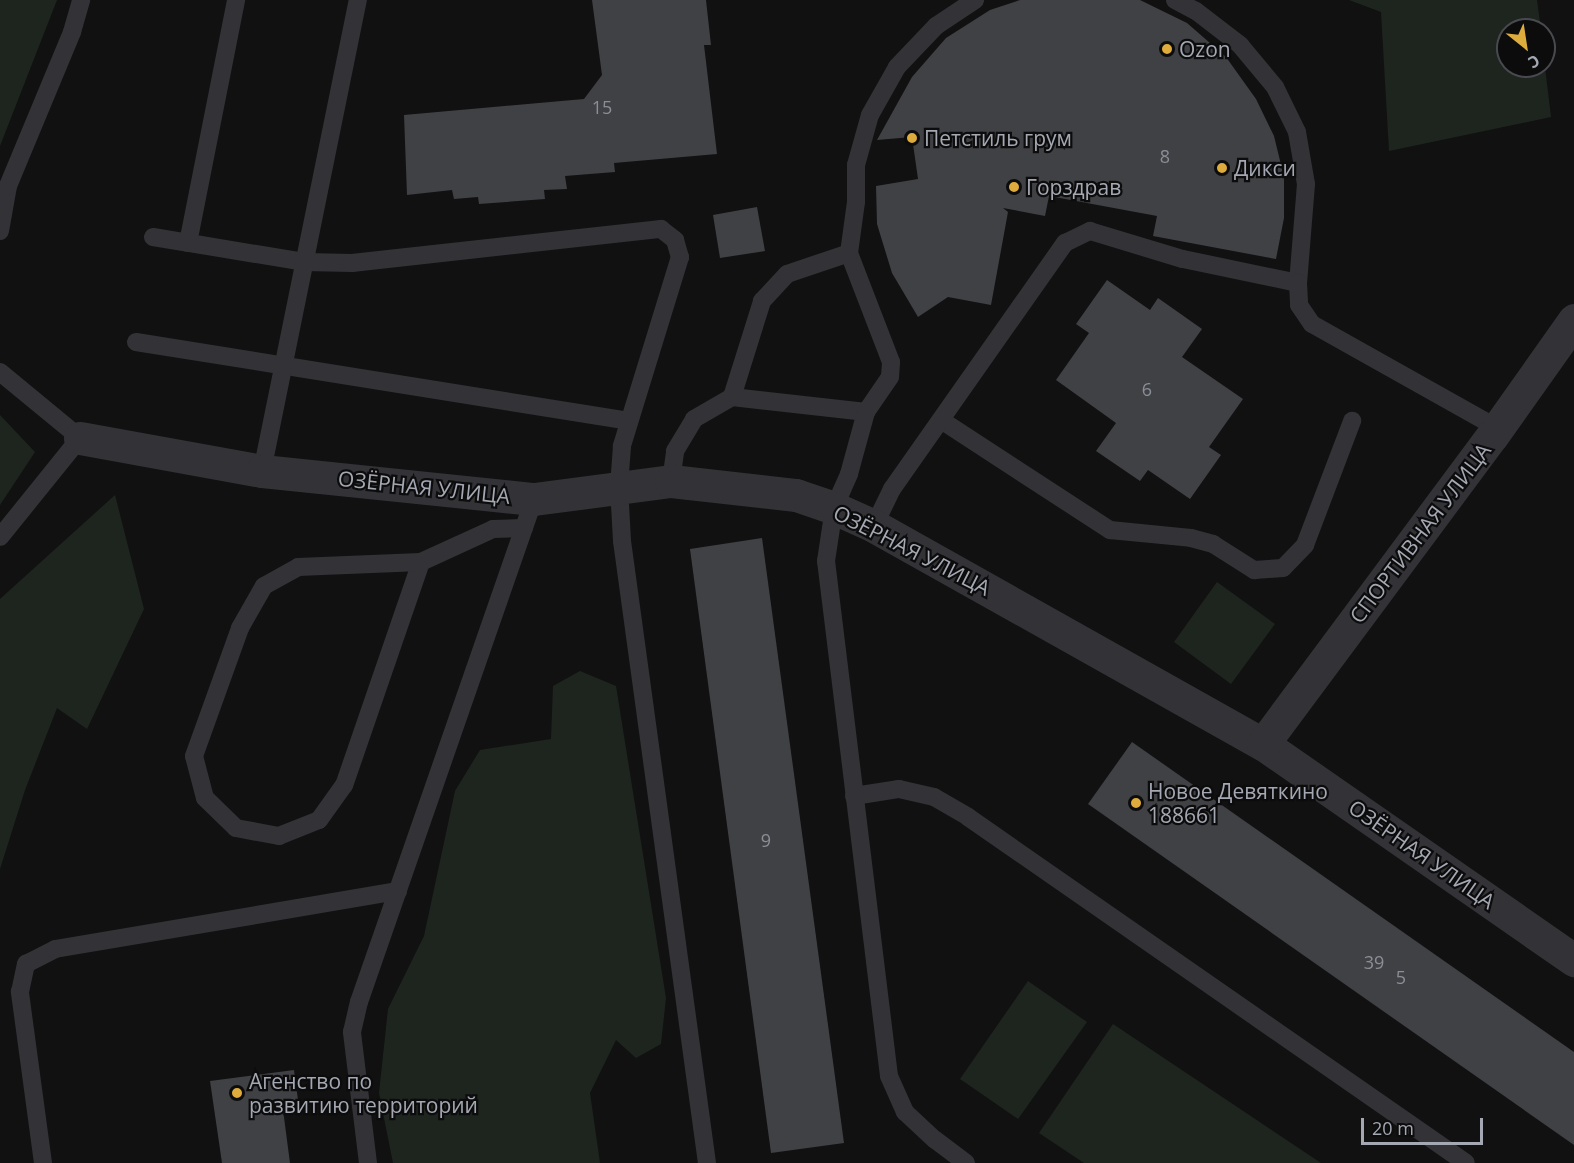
<!DOCTYPE html>
<html>
<head>
<meta charset="utf-8">
<style>
	body { margin:0 }
	#map { position:relative; width:1574px; height:1163px; overflow:hidden; background:#111112; font-family:"Open Sans",sans-serif }
	div>[style] { position:absolute }
	.green>* { inset:0; background:#1e251f }
	.building>* { inset:0; background:#404145 }
	.lane>* { height:18px; margin:-9px; padding:0 9px; transform-origin:9px; border-radius:9px; background:#333337 }
	.street>* { height:33px; margin:-16.5px; padding:0 16.5px; transform-origin:16.5px; border-radius:16.5px; background:#333337 }
	.dots>* { width:16px; height:16px; translate:-50% -50%; box-sizing:border-box; border:3px solid #0c0c0d; border-radius:50% }
	span { translate:-50% -50%; white-space:nowrap; text-align:center; line-height:1.15; -webkit-text-stroke:4.5px #0c0c0d; paint-order:stroke }
	.number-label { font-size:18px; color:#8b8e97 }
	.number-label span { -webkit-text-stroke-width:0 }
	.poi-label { font-size:21px; color:#a4a8b2 }
	.left { translate:0 -50%; text-align:left }
	.street-label { font-size:21px; color:#a4a8b2 }
	.north { position:absolute; left:1496px; top:18px; width:60px; height:60px; box-sizing:border-box; background:#0c0c0d; border:2px solid #494a4f; border-radius:50%; rotate:150deg; font-size:16px; font-weight:700; line-height:24px; text-align:center; color:#a4a8b2 }
	.north::after { content:''; display:block; margin:auto; width:21px; height:27px; background:#deab3d; clip-path:polygon(50% 0,100% 100%,50% 72%,0 100%) }
	.scale { position:absolute; left:1361px; top:1118px; width:122px; height:27px; box-sizing:border-box; border:3px solid #a4a8b2; border-top:0; padding-left:8px; font-size:18px; line-height:21px; white-space:nowrap; color:#a4a8b2; -webkit-text-stroke:4px #0c0c0d; paint-order:stroke }
</style>
</head>
<body>
<div id="map">
	<div class="green">
		<i style="clip-path:polygon(0 0,57px 0,0 146px)"></i>
		<i style="clip-path:polygon(1349px 0,1537px 0,1541px 30px,1508px 30px,1508px 66px,1544px 66px,1544px 59px,1551px 117px,1389px 151px,1381px 12px)"></i>
		<i style="clip-path:polygon(0 415px,35px 452px,0 505px)"></i>
		<i style="clip-path:polygon(115px 495px,144px 609px,87px 729px,57px 708px,25px 790px,0 869px,0 599px)"></i>
		<i style="clip-path:polygon(1217px 582px,1275px 624px,1231px 684px,1174px 642px)"></i>
		<i style="clip-path:polygon(580px 671px,616px 686px,666px 998px,661px 1044px,636px 1058px,616px 1040px,590px 1093px,600px 1163px,393px 1163px,379px 1093px,388px 1009px,424px 936px,455px 791px,480px 750px,551px 739px,553px 686px)"></i>
		<i style="clip-path:polygon(1028px 981px,1087px 1022px,1018px 1119px,960px 1079px)"></i>
		<i style="clip-path:polygon(1113px 1024px,1321px 1163px,1084px 1163px,1039px 1133px)"></i>
	</div>
	<div class="building">
		<i style="clip-path:polygon(592px 0,706px 0,711px 45px,704px 45px,717px 154px,614px 163px,615px 172px,565px 176px,567px 189px,544px 190px,545px 199px,479px 204px,478px 197px,454px 199px,452px 190px,407px 195px,404px 115px,584px 99px,602px 75px)"></i>
		<i style="clip-path:polygon(1020px 0,1140px 0,1187px 23px,1226px 57px,1256px 99px,1274px 136px,1284px 177px,1284px 218px,1276px 259px,1153px 236px,1157px 216px,1049px 196px,1045px 216px,1003px 208px,1008px 212px,991px 305px,948px 297px,918px 317px,892px 273px,877px 224px,876px 186px,918px 179px,912px 137px,877px 140px,912px 77px,946px 38px,990px 10px)"></i>
		<i style="clip-path:polygon(757px 207px,765px 251px,720px 258px,713px 215px)"></i>
		<i style="clip-path:polygon(1107px 280px,1150px 310px,1158px 298px,1202px 329px,1182px 357px,1243px 399px,1209px 447px,1221px 455px,1190px 499px,1148px 470px,1140px 481px,1096px 451px,1116px 423px,1056px 380px,1089px 333px,1076px 324px)"></i>
		<i style="clip-path:polygon(762px 538px,844px 1143px,771px 1153px,690px 549px)"></i>
		<i style="clip-path:polygon(1132px 742px,1574px 1052px,1574px 1145px,1088px 804px)"></i>
		<i style="clip-path:polygon(294px 1070px,298px 1100px,282px 1102px,290px 1163px,222px 1163px,210px 1081px)"></i>
	</div>
	<div class="lane">
		<i style="left:1175px;top:0;width:24px;rotate:28deg"></i>
		<i style="left:1196px;top:11px;width:56px;rotate:37.7deg"></i>
		<i style="left:1240px;top:45px;width:55px;rotate:50.2deg"></i>
		<i style="left:1275px;top:87px;width:50px;rotate:63.9deg"></i>
		<i style="left:1297px;top:132px;width:53px;rotate:80.2deg"></i>
		<i style="left:1306px;top:184px;width:99px;rotate:94.6deg"></i>
		<i style="left:0;top:231px;width:46px;rotate:-79.9deg"></i>
		<i style="left:8px;top:186px;width:167px;rotate:-67.4deg"></i>
		<i style="left:72px;top:32px;width:33px;rotate:-74deg"></i>
		<i style="left:153px;top:237px;width:153px;rotate:9.4deg"></i>
		<i style="left:304px;top:262px;width:48px;rotate:1.2deg"></i>
		<i style="left:352px;top:263px;width:311px;rotate:-6.3deg"></i>
		<i style="left:661px;top:229px;width:18px;rotate:38deg"></i>
		<i style="left:675px;top:240px;width:18px;rotate:74deg"></i>
		<i style="left:680px;top:257px;width:198px;rotate:107.1deg"></i>
		<i style="left:622px;top:446px;width:41px;rotate:94.2deg"></i>
		<i style="left:619px;top:487px;width:54px;rotate:86.8deg"></i>
		<i style="left:622px;top:541px;width:628px;rotate:82.22deg"></i>
		<i style="left:188px;top:243px;width:248px;rotate:-78.8deg"></i>
		<i style="left:136px;top:342px;width:499px;rotate:9.1deg"></i>
		<i style="left:0;top:372px;width:104px;rotate:39.5deg"></i>
		<i style="left:80px;top:438px;width:127px;rotate:128.9deg"></i>
		<i style="left:732px;top:397px;width:135px;rotate:6.4deg"></i>
		<i style="left:941px;top:420px;width:202px;rotate:33.1deg"></i>
		<i style="left:1110px;top:530px;width:81px;rotate:5.6deg"></i>
		<i style="left:1191px;top:538px;width:23px;rotate:15deg"></i>
		<i style="left:1213px;top:544px;width:49px;rotate:32.4deg"></i>
		<i style="left:1254px;top:570px;width:29px;rotate:-4deg"></i>
		<i style="left:1283px;top:568px;width:32px;rotate:-46deg"></i>
		<i style="left:1305px;top:545px;width:133px;rotate:-69.2deg"></i>
		<i style="left:262px;top:471px;width:481px;rotate:-78.5deg"></i>
		<i style="left:671px;top:481px;width:30px;rotate:-82deg"></i>
		<i style="left:675px;top:451px;width:37px;rotate:-59deg"></i>
		<i style="left:694px;top:419px;width:44px;rotate:-30.1deg"></i>
		<i style="left:732px;top:397px;width:101px;rotate:-72.6deg"></i>
		<i style="left:762px;top:301px;width:37px;rotate:-47deg"></i>
		<i style="left:787px;top:274px;width:65px;rotate:-18.7deg"></i>
		<i style="left:874px;top:526px;width:41px;rotate:-64.1deg"></i>
		<i style="left:892px;top:489px;width:301px;rotate:-54.9deg"></i>
		<i style="left:1065px;top:243px;width:28px;rotate:-26deg"></i>
		<i style="left:1090px;top:231px;width:97px;rotate:16.8deg"></i>
		<i style="left:1183px;top:259px;width:117px;rotate:11.8deg"></i>
		<i style="left:1298px;top:283px;width:22px;rotate:87deg"></i>
		<i style="left:1299px;top:305px;width:23px;rotate:56deg"></i>
		<i style="left:1312px;top:324px;width:212px;rotate:29.3deg"></i>
		<i style="left:421px;top:562px;width:236px;rotate:109deg"></i>
		<i style="left:344px;top:785px;width:43px;rotate:125.5deg"></i>
		<i style="left:319px;top:820px;width:43px;rotate:158.2deg"></i>
		<i style="left:279px;top:836px;width:44px;rotate:-169.5deg"></i>
		<i style="left:236px;top:828px;width:43px;rotate:-135.9deg"></i>
		<i style="left:205px;top:798px;width:43px;rotate:-104.7deg"></i>
		<i style="left:194px;top:756px;width:136px;rotate:-70.2deg"></i>
		<i style="left:240px;top:628px;width:48px;rotate:-60.3deg"></i>
		<i style="left:264px;top:586px;width:39px;rotate:-29deg"></i>
		<i style="left:298px;top:567px;width:123px;rotate:-2.3deg"></i>
		<i style="left:421px;top:562px;width:79px;rotate:-24.6deg"></i>
		<i style="left:493px;top:529px;width:31px;rotate:-2deg"></i>
		<i style="left:854px;top:796px;width:46px;rotate:-8.8deg"></i>
		<i style="left:899px;top:789px;width:36px;rotate:13deg"></i>
		<i style="left:934px;top:797px;width:39px;rotate:30deg"></i>
		<i style="left:968px;top:817px;width:606px;rotate:34.79deg"></i>
		<i style="left:43px;top:1163px;width:173px;rotate:-97.7deg"></i>
		<i style="left:20px;top:992px;width:29px;rotate:-78deg"></i>
		<i style="left:26px;top:964px;width:33px;rotate:-27deg"></i>
		<i style="left:55px;top:949px;width:348px;rotate:-9.6deg"></i>
		<i style="left:368px;top:1163px;width:132px;rotate:-97deg"></i>
		<i style="left:352px;top:1032px;width:31px;rotate:-77deg"></i>
		<i style="left:359px;top:1002px;width:533px;rotate:-70.82deg"></i>
		<i style="left:966px;top:1163px;width:39px;rotate:-143deg"></i>
		<i style="left:935px;top:1140px;width:41px;rotate:-137deg"></i>
		<i style="left:905px;top:1112px;width:39px;rotate:-114deg"></i>
		<i style="left:889px;top:1076px;width:519px;rotate:-96.97deg"></i>
		<i style="left:826px;top:561px;width:54px;rotate:-81.4deg"></i>
		<i style="left:834px;top:508px;width:37px;rotate:-66deg"></i>
		<i style="left:849px;top:474px;width:64px;rotate:-74.7deg"></i>
		<i style="left:866px;top:412px;width:42px;rotate:-55.6deg"></i>
		<i style="left:890px;top:377px;width:15px;rotate:-86deg"></i>
		<i style="left:891px;top:362px;width:117px;rotate:-111.1deg"></i>
		<i style="left:849px;top:253px;width:51px;rotate:-82.2deg"></i>
		<i style="left:856px;top:202px;width:37px;rotate:-90deg"></i>
		<i style="left:856px;top:165px;width:52px;rotate:-74.4deg"></i>
		<i style="left:870px;top:115px;width:55px;rotate:-60.6deg"></i>
		<i style="left:897px;top:67px;width:57px;rotate:-46.4deg"></i>
		<i style="left:936px;top:26px;width:47px;rotate:-33.7deg"></i>
	</div>
	<div class="street">
		<i style="left:80px;top:438px;width:185px;rotate:10.3deg"></i>
		<i style="left:262px;top:471px;width:273px;rotate:5.9deg"></i>
		<i style="left:534px;top:499px;width:138px;rotate:-7.5deg"></i>
		<i style="left:671px;top:481px;width:126px;rotate:6.4deg"></i>
		<i style="left:796px;top:495px;width:40px;rotate:18.9deg"></i>
		<i style="left:834px;top:508px;width:44px;rotate:24.2deg"></i>
		<i style="left:874px;top:526px;width:446px;rotate:29.3deg"></i>
		<i style="left:1263px;top:744px;width:379px;rotate:34.8deg"></i>
		<i style="left:1263px;top:744px;width:384px;rotate:-53.4deg"></i>
		<i style="left:1492px;top:436px;width:142px;rotate:-54.7deg"></i>
	</div>
	<div class="dots">
		<i style="left:1167px;top:49px;background:#deab3d"></i>
		<i style="left:912px;top:138px;background:#deab3d"></i>
		<i style="left:1222px;top:168px;background:#deab3d"></i>
		<i style="left:1014px;top:187px;background:#deab3d"></i>
		<i style="left:1136px;top:803px;background:#deab3d"></i>
		<i style="left:237px;top:1093px;background:#deab3d"></i>
	</div>
	<div class="number-label">
		<span style="left:602px;top:107px">15</span>
		<span style="left:1165px;top:156px">8</span>
		<span style="left:1147px;top:389px">6</span>
		<span style="left:766px;top:840px">9</span>
		<span style="left:1374px;top:962px">39</span>
		<span style="left:1401px;top:977px">5</span>
	</div>
	<div class="poi-label">
		<span class="left" style="left:1179px;top:49px">Ozon</span>
		<span class="left" style="left:924px;top:138px">Петстиль грум</span>
		<span class="left" style="left:1234px;top:168px">Дикси</span>
		<span class="left" style="left:1026px;top:187px">Горздрав</span>
		<span class="left" style="left:1148px;top:803px">Новое Девяткино<br>188661</span>
		<span class="left" style="left:249px;top:1093px">Агенство по<br>развитию территорий</span>
	</div>
	<div class="street-label">
		<span style="left:424px;top:487px;rotate:6deg">ОЗЁРНАЯ УЛИЦА</span>
		<span style="left:1420px;top:533px;rotate:-53deg">СПОРТИВНАЯ УЛИЦА</span>
		<span style="left:912px;top:550px;rotate:27deg">ОЗЁРНАЯ УЛИЦА</span>
		<span style="left:1422px;top:854px;rotate:35deg">ОЗЁРНАЯ УЛИЦА</span>
	</div>
	<div class="north">С</div>
	<div class="scale">20 m</div>
</div>
</body>
</html>
